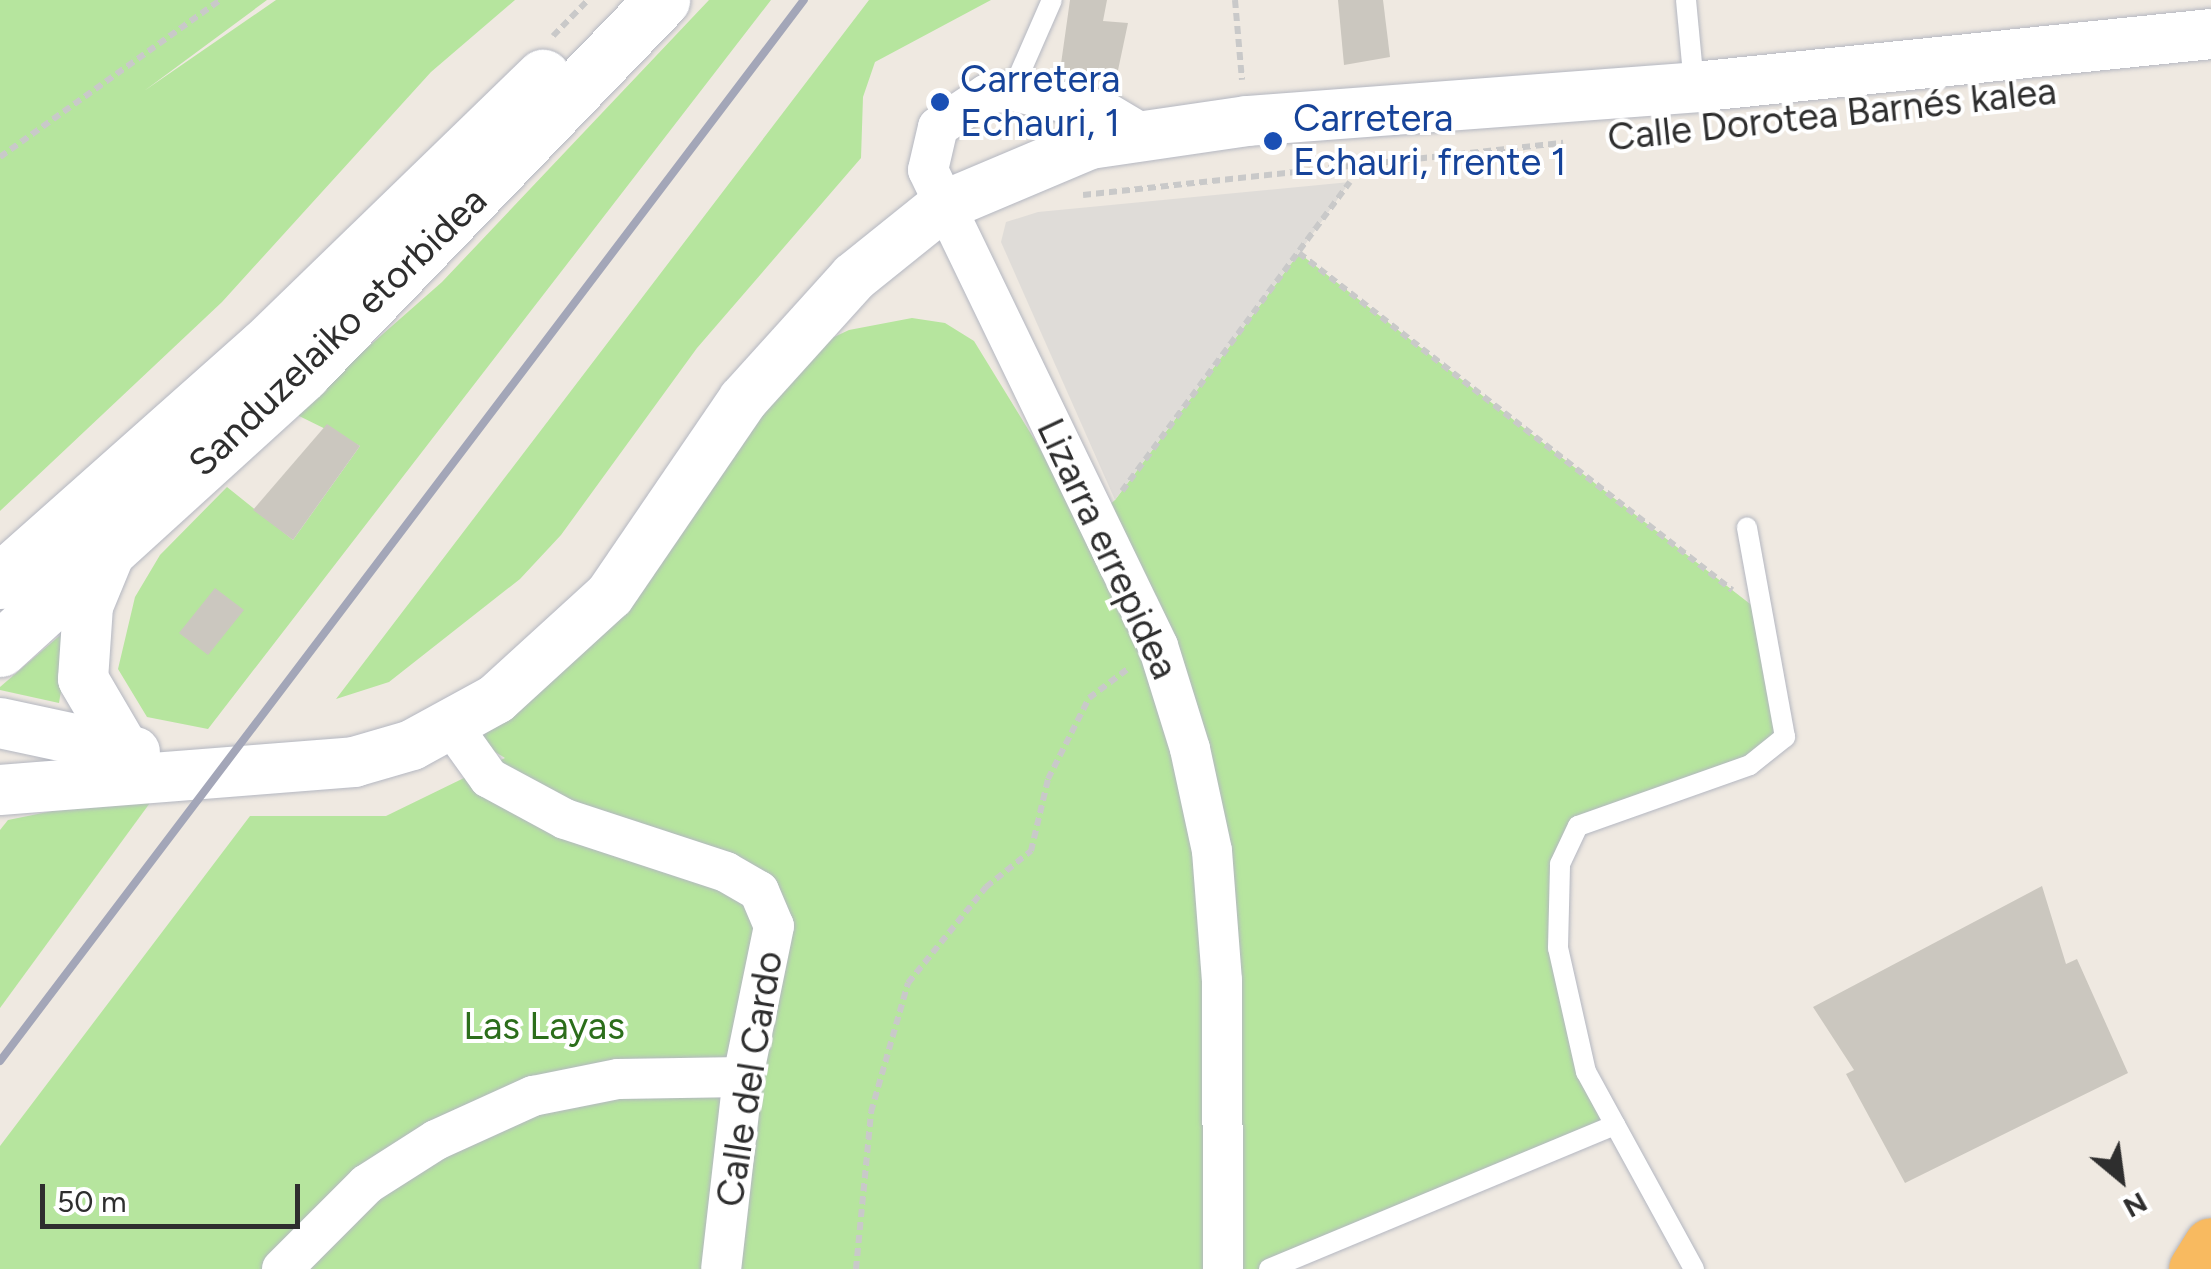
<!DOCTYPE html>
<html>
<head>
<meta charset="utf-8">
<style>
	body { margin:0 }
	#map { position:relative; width:2211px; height:1269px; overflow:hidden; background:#efe9e1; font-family:Figtree,sans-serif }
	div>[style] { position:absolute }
	.green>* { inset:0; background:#b6e59e }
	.plaza>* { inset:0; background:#dfdcd8 }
	.building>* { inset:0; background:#cbc7bf }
	.path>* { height:6px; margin-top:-3px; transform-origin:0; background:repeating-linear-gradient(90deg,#c9c9c9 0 8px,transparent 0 13px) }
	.roads { filter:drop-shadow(0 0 2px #b4b7c1) drop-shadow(0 0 2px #b4b7c1) }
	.service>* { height:20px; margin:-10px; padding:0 10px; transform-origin:10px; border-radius:10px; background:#fff }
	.minor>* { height:40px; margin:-20px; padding:0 20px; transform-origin:20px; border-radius:20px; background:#fff }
	.tertiary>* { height:50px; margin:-25px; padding:0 25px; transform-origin:25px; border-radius:25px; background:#fff }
	.secondary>* { height:55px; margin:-27.5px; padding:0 27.5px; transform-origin:27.5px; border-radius:27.5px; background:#fff }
	.trunk>* { height:55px; margin:-27.5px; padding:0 27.5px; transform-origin:27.5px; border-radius:27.5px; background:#f8ba60 }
	.rail>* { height:8px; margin:-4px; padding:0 4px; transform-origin:4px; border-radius:4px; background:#a3a6b8 }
	.dots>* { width:28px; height:28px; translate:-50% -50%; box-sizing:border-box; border:5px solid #fff; border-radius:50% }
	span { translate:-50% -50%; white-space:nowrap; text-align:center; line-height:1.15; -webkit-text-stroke:8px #fff; paint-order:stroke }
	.transit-label { font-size:38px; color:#164399 }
	.left { translate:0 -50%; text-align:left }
	.street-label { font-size:38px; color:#2e2e2e }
	.park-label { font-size:38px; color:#2c6e1b }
	.north { position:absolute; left:2071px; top:1129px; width:100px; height:100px; -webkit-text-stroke:8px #fff; paint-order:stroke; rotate:151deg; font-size:28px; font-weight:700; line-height:40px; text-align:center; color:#2e2e2e }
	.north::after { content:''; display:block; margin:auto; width:35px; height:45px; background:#2e2e2e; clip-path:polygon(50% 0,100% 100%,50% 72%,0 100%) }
	.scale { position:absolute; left:40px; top:1184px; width:260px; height:45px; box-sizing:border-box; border:5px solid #2e2e2e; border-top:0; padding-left:12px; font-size:30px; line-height:35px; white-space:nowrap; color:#2e2e2e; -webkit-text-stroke:8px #fff; paint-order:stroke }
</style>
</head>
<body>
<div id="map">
	<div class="green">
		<i style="clip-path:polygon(0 0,267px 0,144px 91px,276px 0,515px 0,431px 72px,222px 302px,0 511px)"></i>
		<i style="clip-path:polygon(709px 0,771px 0,208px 729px,147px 717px,118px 669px,135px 597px,160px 555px,227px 487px,293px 540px,360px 446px,293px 413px,442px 282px)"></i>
		<i style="clip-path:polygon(869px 0,991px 0,875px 62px,863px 97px,861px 158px,697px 348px,561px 535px,520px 579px,389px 682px,336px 699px)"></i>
		<i style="clip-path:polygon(1299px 253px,1763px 614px,1785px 737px,1750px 765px,1578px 826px,1560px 864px,1558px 948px,1586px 1072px,1615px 1125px,1271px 1269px,0 1269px,0 1146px,250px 816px,386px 816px,505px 758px,451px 725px,610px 595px,770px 367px,849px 330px,912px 318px,945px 323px,974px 341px,1087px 525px,1115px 500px)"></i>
		<i style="clip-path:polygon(72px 625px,59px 703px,0 690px,0 687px)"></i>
		<i style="clip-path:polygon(155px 796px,0 1008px,0 830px,8px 820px,72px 807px)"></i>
	</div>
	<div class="plaza">
		<i style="clip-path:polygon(1350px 182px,1299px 253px,1115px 500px,1001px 242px,1006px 222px,1038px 212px)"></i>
	</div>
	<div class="building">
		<i style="clip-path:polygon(1070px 0,1107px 0,1103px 21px,1128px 23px,1117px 75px,1060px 71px)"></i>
		<i style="clip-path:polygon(1338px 0,1383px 0,1390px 57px,1344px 65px)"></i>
		<i style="clip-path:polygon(327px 424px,360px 446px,293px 540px,253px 510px)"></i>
		<i style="clip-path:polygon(215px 588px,244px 610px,208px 655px,179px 633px)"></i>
		<i style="clip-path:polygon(2042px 886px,2066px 964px,2077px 959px,2128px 1073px,1905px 1183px,1846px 1074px,1854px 1070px,1813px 1007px)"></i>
	</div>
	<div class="path">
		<i style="left:1235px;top:0;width:80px;rotate:85deg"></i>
		<i style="left:553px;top:36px;width:50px;rotate:-45.8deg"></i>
		<i style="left:0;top:157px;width:270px;rotate:-35.5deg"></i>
		<i style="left:1083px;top:195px;width:483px;rotate:-6.2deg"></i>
		<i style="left:1299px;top:253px;width:549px;rotate:37.89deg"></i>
		<i style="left:1122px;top:491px;width:384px;rotate:-53.6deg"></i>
		<i style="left:856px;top:1269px;width:158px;rotate:-84.5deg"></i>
		<i style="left:871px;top:1112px;width:134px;rotate:-74deg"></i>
		<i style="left:908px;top:983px;width:124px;rotate:-50.9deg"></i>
		<i style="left:986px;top:887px;width:58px;rotate:-38.7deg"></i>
		<i style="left:1031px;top:851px;width:74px;rotate:-76.7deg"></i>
		<i style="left:1048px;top:779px;width:91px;rotate:-63.2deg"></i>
		<i style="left:1089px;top:698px;width:50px;rotate:-36.9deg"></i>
	</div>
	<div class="roads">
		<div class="service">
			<i style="left:1686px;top:0;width:85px;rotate:84.6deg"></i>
			<i style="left:1012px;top:91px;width:99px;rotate:-66.3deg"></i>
			<i style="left:1269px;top:1269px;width:375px;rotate:-22.6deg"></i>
			<i style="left:1694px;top:1269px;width:225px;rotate:-118.7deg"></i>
			<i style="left:1586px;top:1072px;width:127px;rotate:-102.7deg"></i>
			<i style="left:1558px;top:948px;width:84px;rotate:-88.6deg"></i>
			<i style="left:1560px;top:864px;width:42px;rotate:-64.7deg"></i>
			<i style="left:1578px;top:826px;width:182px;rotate:-19.5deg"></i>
			<i style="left:1750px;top:765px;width:45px;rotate:-38.7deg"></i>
			<i style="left:1785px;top:737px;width:213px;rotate:-100.3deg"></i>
		</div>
		<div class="minor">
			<i style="left:1144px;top:135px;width:47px;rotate:-149deg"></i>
			<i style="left:1104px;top:111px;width:94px;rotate:-167.7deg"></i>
			<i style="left:1012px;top:91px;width:25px;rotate:173deg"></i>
			<i style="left:987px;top:94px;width:59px;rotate:146deg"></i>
			<i style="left:938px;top:127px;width:44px;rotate:103.1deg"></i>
			<i style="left:928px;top:170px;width:529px;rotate:64.21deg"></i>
			<i style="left:1158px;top:646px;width:108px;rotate:72.7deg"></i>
			<i style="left:1190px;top:749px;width:104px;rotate:77.8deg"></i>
			<i style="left:1212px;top:851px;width:129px;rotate:85.6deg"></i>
			<i style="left:1222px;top:980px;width:289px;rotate:89.8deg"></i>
			<i style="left:451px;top:725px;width:65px;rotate:54.4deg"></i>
			<i style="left:489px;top:778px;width:86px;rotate:28.3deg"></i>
			<i style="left:565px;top:819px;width:169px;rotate:18.2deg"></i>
			<i style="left:726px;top:872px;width:38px;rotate:30deg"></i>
			<i style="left:759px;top:891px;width:38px;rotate:67deg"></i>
			<i style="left:774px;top:926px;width:154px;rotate:101.6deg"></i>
			<i style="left:743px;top:1077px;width:193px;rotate:96.5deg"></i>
			<i style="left:282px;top:1269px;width:120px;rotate:-45deg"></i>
			<i style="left:367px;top:1184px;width:82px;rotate:-32.5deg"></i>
			<i style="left:436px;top:1140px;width:107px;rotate:-24.4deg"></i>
			<i style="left:533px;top:1096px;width:87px;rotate:-11.3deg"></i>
			<i style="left:618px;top:1079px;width:125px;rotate:-0.9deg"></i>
		</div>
		<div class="tertiary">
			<i style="left:112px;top:548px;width:63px;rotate:112.5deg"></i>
			<i style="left:88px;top:606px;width:73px;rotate:93.9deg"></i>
			<i style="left:83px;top:679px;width:81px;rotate:59.6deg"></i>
			<i style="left:0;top:723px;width:138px;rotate:12.1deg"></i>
			<i style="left:0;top:790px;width:355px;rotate:-4.5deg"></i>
			<i style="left:354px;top:762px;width:60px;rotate:-16.3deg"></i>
			<i style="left:412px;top:745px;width:96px;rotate:-28.7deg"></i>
			<i style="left:496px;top:699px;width:154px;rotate:-42.4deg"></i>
			<i style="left:610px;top:595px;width:236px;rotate:-55.7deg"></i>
			<i style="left:743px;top:400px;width:166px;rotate:-47.9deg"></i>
			<i style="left:854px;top:277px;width:112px;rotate:-38.8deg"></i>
			<i style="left:941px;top:207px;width:162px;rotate:-22.9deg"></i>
			<i style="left:1090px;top:144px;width:159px;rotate:-8.3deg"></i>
			<i style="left:1247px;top:121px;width:449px;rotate:-4.3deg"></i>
			<i style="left:1695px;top:87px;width:519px;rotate:-5.86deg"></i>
		</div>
		<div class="secondary">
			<i style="left:0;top:581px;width:354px;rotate:-41.6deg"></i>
			<i style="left:265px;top:346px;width:387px;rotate:-44.1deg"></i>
			<i style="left:0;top:649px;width:410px;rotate:-42.3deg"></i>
			<i style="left:303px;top:373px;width:518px;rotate:-46.1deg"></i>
		</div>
		<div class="trunk">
			<i style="left:2196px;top:1269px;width:28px;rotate:-58deg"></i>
		</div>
	</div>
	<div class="rail">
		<i style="left:0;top:1061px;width:1331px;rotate:-52.85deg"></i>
	</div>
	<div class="dots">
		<i style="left:940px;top:102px;background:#1a4fb4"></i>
		<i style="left:1273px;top:141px;background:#1a4fb4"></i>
	</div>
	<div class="transit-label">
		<span class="left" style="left:960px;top:102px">Carretera<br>Echauri, 1</span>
		<span class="left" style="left:1293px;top:141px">Carretera<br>Echauri, frente 1</span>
	</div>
	<div class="street-label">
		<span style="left:1832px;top:115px;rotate:-6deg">Calle Dorotea Barnés kalea</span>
		<span style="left:338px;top:332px;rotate:-44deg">Sanduzelaiko etorbidea</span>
		<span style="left:1107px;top:549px;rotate:65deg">Lizarra errepidea</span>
		<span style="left:750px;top:1079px;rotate:-81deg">Calle del Cardo</span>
	</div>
	<div class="park-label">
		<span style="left:544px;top:1027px">Las Layas</span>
	</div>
	<div class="north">N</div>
	<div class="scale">50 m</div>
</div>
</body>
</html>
